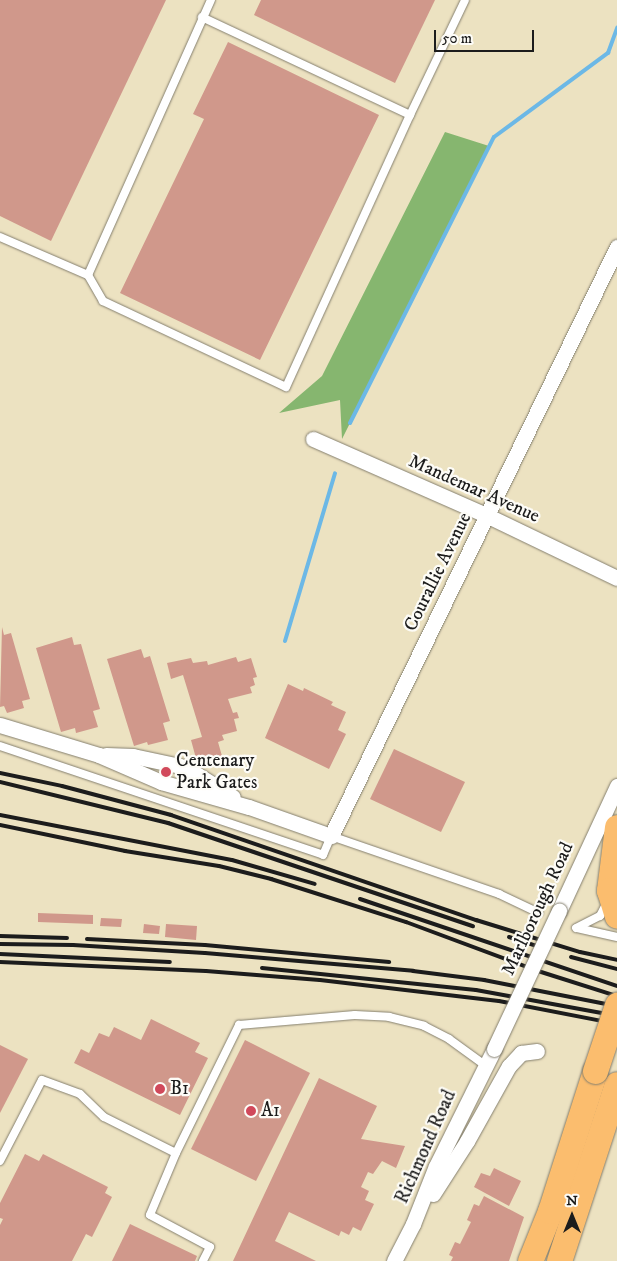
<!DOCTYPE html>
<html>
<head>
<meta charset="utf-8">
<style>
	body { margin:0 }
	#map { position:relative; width:617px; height:1261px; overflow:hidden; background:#ece2c1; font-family:"IM FELL DW Pica",serif }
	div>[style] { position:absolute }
	.forest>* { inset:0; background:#86b66f }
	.stream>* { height:4px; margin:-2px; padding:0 2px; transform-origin:2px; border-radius:2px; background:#6cb8e6 }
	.building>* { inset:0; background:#d0988b }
	.roads { filter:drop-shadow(0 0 1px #847f6e) drop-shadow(0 0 1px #847f6e) }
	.service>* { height:8px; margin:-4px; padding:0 4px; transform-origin:4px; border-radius:4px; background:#fff }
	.minor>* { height:15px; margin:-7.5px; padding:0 7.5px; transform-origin:7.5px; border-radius:7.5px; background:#fff }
	.trunk>* { height:25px; margin:-12.5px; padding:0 12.5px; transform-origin:12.5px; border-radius:12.5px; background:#fbbd6e }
	.rail>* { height:4px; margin:-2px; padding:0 2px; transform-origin:2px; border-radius:2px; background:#1c1c1c }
	.bridges { filter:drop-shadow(0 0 1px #847f6e) drop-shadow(0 0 1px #847f6e) }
	.minor-bridge>* { height:15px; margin:-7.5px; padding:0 7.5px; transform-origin:7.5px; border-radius:7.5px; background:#fff }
	.trunk-bridge>* { height:25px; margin:-12.5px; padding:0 12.5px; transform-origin:12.5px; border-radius:12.5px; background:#fbbd6e }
	.dots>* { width:14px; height:14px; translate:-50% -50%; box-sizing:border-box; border:2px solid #fdfcf7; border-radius:50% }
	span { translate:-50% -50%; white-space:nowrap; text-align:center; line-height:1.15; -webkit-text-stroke:4.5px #fdfcf7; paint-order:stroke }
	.street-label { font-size:19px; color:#1c1c1c }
	.poi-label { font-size:19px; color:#1c1c1c }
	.left { translate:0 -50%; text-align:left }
	.north { position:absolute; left:547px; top:1191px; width:50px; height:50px; -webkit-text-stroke:4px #fdfcf7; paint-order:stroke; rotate:0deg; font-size:14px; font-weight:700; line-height:20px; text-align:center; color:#1c1c1c }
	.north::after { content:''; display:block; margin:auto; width:18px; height:22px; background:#1c1c1c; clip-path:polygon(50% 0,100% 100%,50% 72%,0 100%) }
	.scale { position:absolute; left:434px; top:30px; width:100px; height:22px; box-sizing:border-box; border:2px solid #1c1c1c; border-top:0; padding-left:6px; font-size:15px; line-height:18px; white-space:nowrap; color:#1c1c1c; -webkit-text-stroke:4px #fdfcf7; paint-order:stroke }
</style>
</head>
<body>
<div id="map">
	<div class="forest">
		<i style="clip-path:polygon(445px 132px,489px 146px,342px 439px,340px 400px,279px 413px,322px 376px)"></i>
	</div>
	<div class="stream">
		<i style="left:350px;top:423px;width:320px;rotate:-63.3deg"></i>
		<i style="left:494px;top:137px;width:142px;rotate:-36.4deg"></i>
		<i style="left:608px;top:53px;width:27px;rotate:-70deg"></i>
		<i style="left:285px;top:641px;width:175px;rotate:-73.4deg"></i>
	</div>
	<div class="building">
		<i style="clip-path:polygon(0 0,166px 0,51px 241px,0 216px)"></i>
		<i style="clip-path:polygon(261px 0,435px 0,395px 83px,254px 15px)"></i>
		<i style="clip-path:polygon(228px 42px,379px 115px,260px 360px,120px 293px,204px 119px,193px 114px)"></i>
		<i style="clip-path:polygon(2px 627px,4px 635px,11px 633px,30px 699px,22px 701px,24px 708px,7px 713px,4px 706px,0 707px)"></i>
		<i style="clip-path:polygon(72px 637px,74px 645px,81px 644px,100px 709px,93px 711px,98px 727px,76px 733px,75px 728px,61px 732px,36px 648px)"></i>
		<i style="clip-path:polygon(141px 649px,144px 658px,150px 656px,170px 721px,163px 723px,168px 740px,148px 745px,147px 742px,134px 746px,107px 659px)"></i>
		<i style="clip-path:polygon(236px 657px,238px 662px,251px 658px,257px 677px,253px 678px,255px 685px,250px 687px,252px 693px,228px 699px,233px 713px,237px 712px,239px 718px,234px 719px,237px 731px,222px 735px,224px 740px,218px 742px,222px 756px,211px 759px,213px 765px,209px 767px,207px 759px,197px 762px,191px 740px,202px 737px,183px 675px,171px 679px,167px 663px,191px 658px,193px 663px,207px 661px,208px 665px)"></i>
		<i style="clip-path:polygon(288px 684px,303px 691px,304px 688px,333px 702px,331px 705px,346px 712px,338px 730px,346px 734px,329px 769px,265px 738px)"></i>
		<i style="clip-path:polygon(394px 749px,465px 782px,441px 832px,370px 799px)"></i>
		<i style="clip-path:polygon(38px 913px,93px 915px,93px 924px,38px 922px)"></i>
		<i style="clip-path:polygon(101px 918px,122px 919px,121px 927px,100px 926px)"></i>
		<i style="clip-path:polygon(144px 924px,160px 926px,159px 934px,143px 933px)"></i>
		<i style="clip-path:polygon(166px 924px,197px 926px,196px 940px,165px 937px)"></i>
		<i style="clip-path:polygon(151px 1019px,200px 1043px,195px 1052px,208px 1058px,180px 1115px,74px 1063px,81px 1049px,89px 1053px,99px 1033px,109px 1037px,114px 1027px,141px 1040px)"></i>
		<i style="clip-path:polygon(245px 1040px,310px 1073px,256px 1181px,191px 1149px)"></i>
		<i style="clip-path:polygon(0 1045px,28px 1059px,0 1113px)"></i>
		<i style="clip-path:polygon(319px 1078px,377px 1106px,361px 1139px,405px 1146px,396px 1168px,382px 1161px,373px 1174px,368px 1172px,361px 1187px,369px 1191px,365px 1200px,374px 1204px,361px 1231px,353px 1227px,349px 1235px,341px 1231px,339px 1236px,289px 1212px,275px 1241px,316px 1261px,233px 1261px)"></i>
		<i style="clip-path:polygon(25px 1154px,39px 1161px,43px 1154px,108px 1187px,105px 1193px,112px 1197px,92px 1237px,86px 1234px,72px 1261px,0 1261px,0 1225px,3px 1219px,0 1218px,0 1203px)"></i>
		<i style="clip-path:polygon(494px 1168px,521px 1181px,509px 1206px,474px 1187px,481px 1173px,490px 1176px)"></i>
		<i style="clip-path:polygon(484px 1196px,524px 1217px,509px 1261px,451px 1261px,453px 1257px,449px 1255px,455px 1242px,460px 1244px,471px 1222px,467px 1220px,474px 1204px,479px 1206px)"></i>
		<i style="clip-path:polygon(130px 1224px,197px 1256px,195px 1261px,112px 1261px)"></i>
	</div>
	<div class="roads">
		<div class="service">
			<i style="left:410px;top:115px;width:127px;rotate:-64.4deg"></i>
			<i style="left:0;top:237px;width:96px;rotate:23.4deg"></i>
			<i style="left:88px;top:275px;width:301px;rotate:-65.9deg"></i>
			<i style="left:88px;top:275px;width:30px;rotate:60deg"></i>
			<i style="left:103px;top:301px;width:202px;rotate:25.2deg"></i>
			<i style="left:286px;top:387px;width:299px;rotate:-65.5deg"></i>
			<i style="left:410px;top:115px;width:230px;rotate:-154.8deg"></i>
			<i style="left:0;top:746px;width:341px;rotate:18.6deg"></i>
			<i style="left:323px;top:855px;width:21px;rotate:-67deg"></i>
			<i style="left:331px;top:836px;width:178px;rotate:19deg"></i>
			<i style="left:499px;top:894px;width:44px;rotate:25.4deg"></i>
			<i style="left:576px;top:928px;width:27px;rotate:-27deg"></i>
			<i style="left:600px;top:916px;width:13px;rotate:-63deg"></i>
			<i style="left:577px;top:928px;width:41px;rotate:12.7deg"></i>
			<i style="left:176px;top:1153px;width:67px;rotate:112.8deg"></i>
			<i style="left:150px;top:1215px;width:68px;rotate:28.1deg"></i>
			<i style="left:210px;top:1247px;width:16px;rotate:117deg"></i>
			<i style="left:0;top:1161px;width:91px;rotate:-62.6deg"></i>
			<i style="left:42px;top:1080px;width:40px;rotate:20.2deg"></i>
			<i style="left:80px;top:1094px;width:33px;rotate:44deg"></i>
			<i style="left:104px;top:1117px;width:80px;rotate:26.6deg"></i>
			<i style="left:176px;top:1153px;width:143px;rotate:-63.8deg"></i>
			<i style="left:239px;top:1025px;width:116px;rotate:-4.9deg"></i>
			<i style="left:355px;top:1015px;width:34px;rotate:3deg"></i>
			<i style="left:389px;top:1017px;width:36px;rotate:14deg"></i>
			<i style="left:424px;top:1026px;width:28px;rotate:27deg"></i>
			<i style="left:449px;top:1039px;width:46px;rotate:36.1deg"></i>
		</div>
		<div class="minor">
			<i style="left:313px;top:439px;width:191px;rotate:23.7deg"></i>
			<i style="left:488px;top:516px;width:143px;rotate:25.7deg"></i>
			<i style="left:0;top:725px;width:103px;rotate:16.9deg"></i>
			<i style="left:99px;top:755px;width:68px;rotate:23.5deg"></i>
			<i style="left:161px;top:782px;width:91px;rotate:15.9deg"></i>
			<i style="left:249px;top:807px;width:87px;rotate:19.5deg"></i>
			<i style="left:331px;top:836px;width:655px;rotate:-64.1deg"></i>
			<i style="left:106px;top:755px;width:27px;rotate:2deg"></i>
			<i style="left:133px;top:756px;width:48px;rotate:12deg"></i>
			<i style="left:180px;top:766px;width:20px;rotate:27deg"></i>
			<i style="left:198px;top:775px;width:41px;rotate:32.2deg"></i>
			<i style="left:559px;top:911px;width:138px;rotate:-65.1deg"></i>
			<i style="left:433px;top:1194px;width:63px;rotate:-57.3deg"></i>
			<i style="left:467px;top:1141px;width:86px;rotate:-60.8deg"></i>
			<i style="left:509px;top:1066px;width:18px;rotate:-47deg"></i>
			<i style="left:521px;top:1053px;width:16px;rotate:-7deg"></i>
			<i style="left:394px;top:1261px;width:42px;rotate:-62.8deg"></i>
			<i style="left:413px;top:1224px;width:62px;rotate:-68.4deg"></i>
			<i style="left:436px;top:1166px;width:131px;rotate:-63.6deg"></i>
		</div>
		<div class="trunk">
			<i style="left:617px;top:827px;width:64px;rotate:97.2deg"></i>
			<i style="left:609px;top:890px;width:27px;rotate:73deg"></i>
			<i style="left:530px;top:1261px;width:54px;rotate:-68.2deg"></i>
			<i style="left:550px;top:1211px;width:147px;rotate:-72.2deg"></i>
			<i style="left:559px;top:1261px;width:186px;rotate:-71.9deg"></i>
		</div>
	</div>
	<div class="rail">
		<i style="left:0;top:773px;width:63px;rotate:11.8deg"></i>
		<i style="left:62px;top:786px;width:113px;rotate:14.9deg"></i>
		<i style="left:171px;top:815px;width:323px;rotate:19deg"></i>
		<i style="left:476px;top:920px;width:109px;rotate:17.1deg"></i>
		<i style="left:580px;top:952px;width:38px;rotate:12deg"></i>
		<i style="left:0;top:782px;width:173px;rotate:13.7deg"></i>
		<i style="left:168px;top:823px;width:322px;rotate:18.7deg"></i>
		<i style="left:0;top:815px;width:236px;rotate:11deg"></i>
		<i style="left:232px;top:860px;width:86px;rotate:16.1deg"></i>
		<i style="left:0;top:825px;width:128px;rotate:11.7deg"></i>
		<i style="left:125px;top:851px;width:95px;rotate:9.1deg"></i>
		<i style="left:219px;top:866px;width:54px;rotate:14deg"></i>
		<i style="left:271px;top:879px;width:142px;rotate:17.7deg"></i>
		<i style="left:406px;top:922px;width:141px;rotate:20.4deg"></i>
		<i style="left:538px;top:971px;width:83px;rotate:17.6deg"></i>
		<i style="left:360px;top:899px;width:271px;rotate:18.7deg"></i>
		<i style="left:0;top:936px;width:67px;rotate:1.7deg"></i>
		<i style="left:509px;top:937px;width:40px;rotate:18deg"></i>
		<i style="left:87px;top:939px;width:118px;rotate:2.9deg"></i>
		<i style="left:205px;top:945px;width:185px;rotate:5.3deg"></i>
		<i style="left:0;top:944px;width:73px;rotate:0.8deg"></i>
		<i style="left:73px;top:945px;width:132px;rotate:3.5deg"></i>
		<i style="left:205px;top:953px;width:209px;rotate:4.9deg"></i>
		<i style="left:413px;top:971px;width:72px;rotate:7.2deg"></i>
		<i style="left:484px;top:980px;width:136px;rotate:11.1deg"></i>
		<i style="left:0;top:954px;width:170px;rotate:2.7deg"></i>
		<i style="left:571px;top:957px;width:48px;rotate:14.6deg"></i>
		<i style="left:0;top:962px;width:206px;rotate:2.5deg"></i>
		<i style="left:206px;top:971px;width:114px;rotate:4.5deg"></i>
		<i style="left:320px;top:980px;width:180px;rotate:6.7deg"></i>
		<i style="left:499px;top:1001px;width:120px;rotate:11deg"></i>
		<i style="left:262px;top:968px;width:215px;rotate:5.9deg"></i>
		<i style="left:476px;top:990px;width:143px;rotate:10.4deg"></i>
	</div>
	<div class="bridges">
		<div class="minor-bridge">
			<i style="left:494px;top:1049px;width:153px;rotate:-64.8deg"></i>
		</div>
		<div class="trunk-bridge">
			<i style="left:595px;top:1071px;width:70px;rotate:-71.6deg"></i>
		</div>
	</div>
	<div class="dots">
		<i style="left:166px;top:772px;background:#d1495b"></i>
		<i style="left:160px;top:1089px;background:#d1495b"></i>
		<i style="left:251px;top:1111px;background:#d1495b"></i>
	</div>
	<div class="street-label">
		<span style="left:474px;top:489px;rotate:24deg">Mandemar Avenue</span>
		<span style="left:438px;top:572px;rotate:-64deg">Courallie Avenue</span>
		<span style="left:538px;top:909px;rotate:-65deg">Marlborough Road</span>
		<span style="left:426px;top:1147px;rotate:-66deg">Richmond Road</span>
	</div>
	<div class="poi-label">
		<span class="left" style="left:176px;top:772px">Centenary<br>Park Gates</span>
		<span class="left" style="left:170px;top:1089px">B1</span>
		<span class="left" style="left:261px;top:1111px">A1</span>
	</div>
	<div class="north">N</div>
	<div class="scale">50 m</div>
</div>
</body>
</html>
